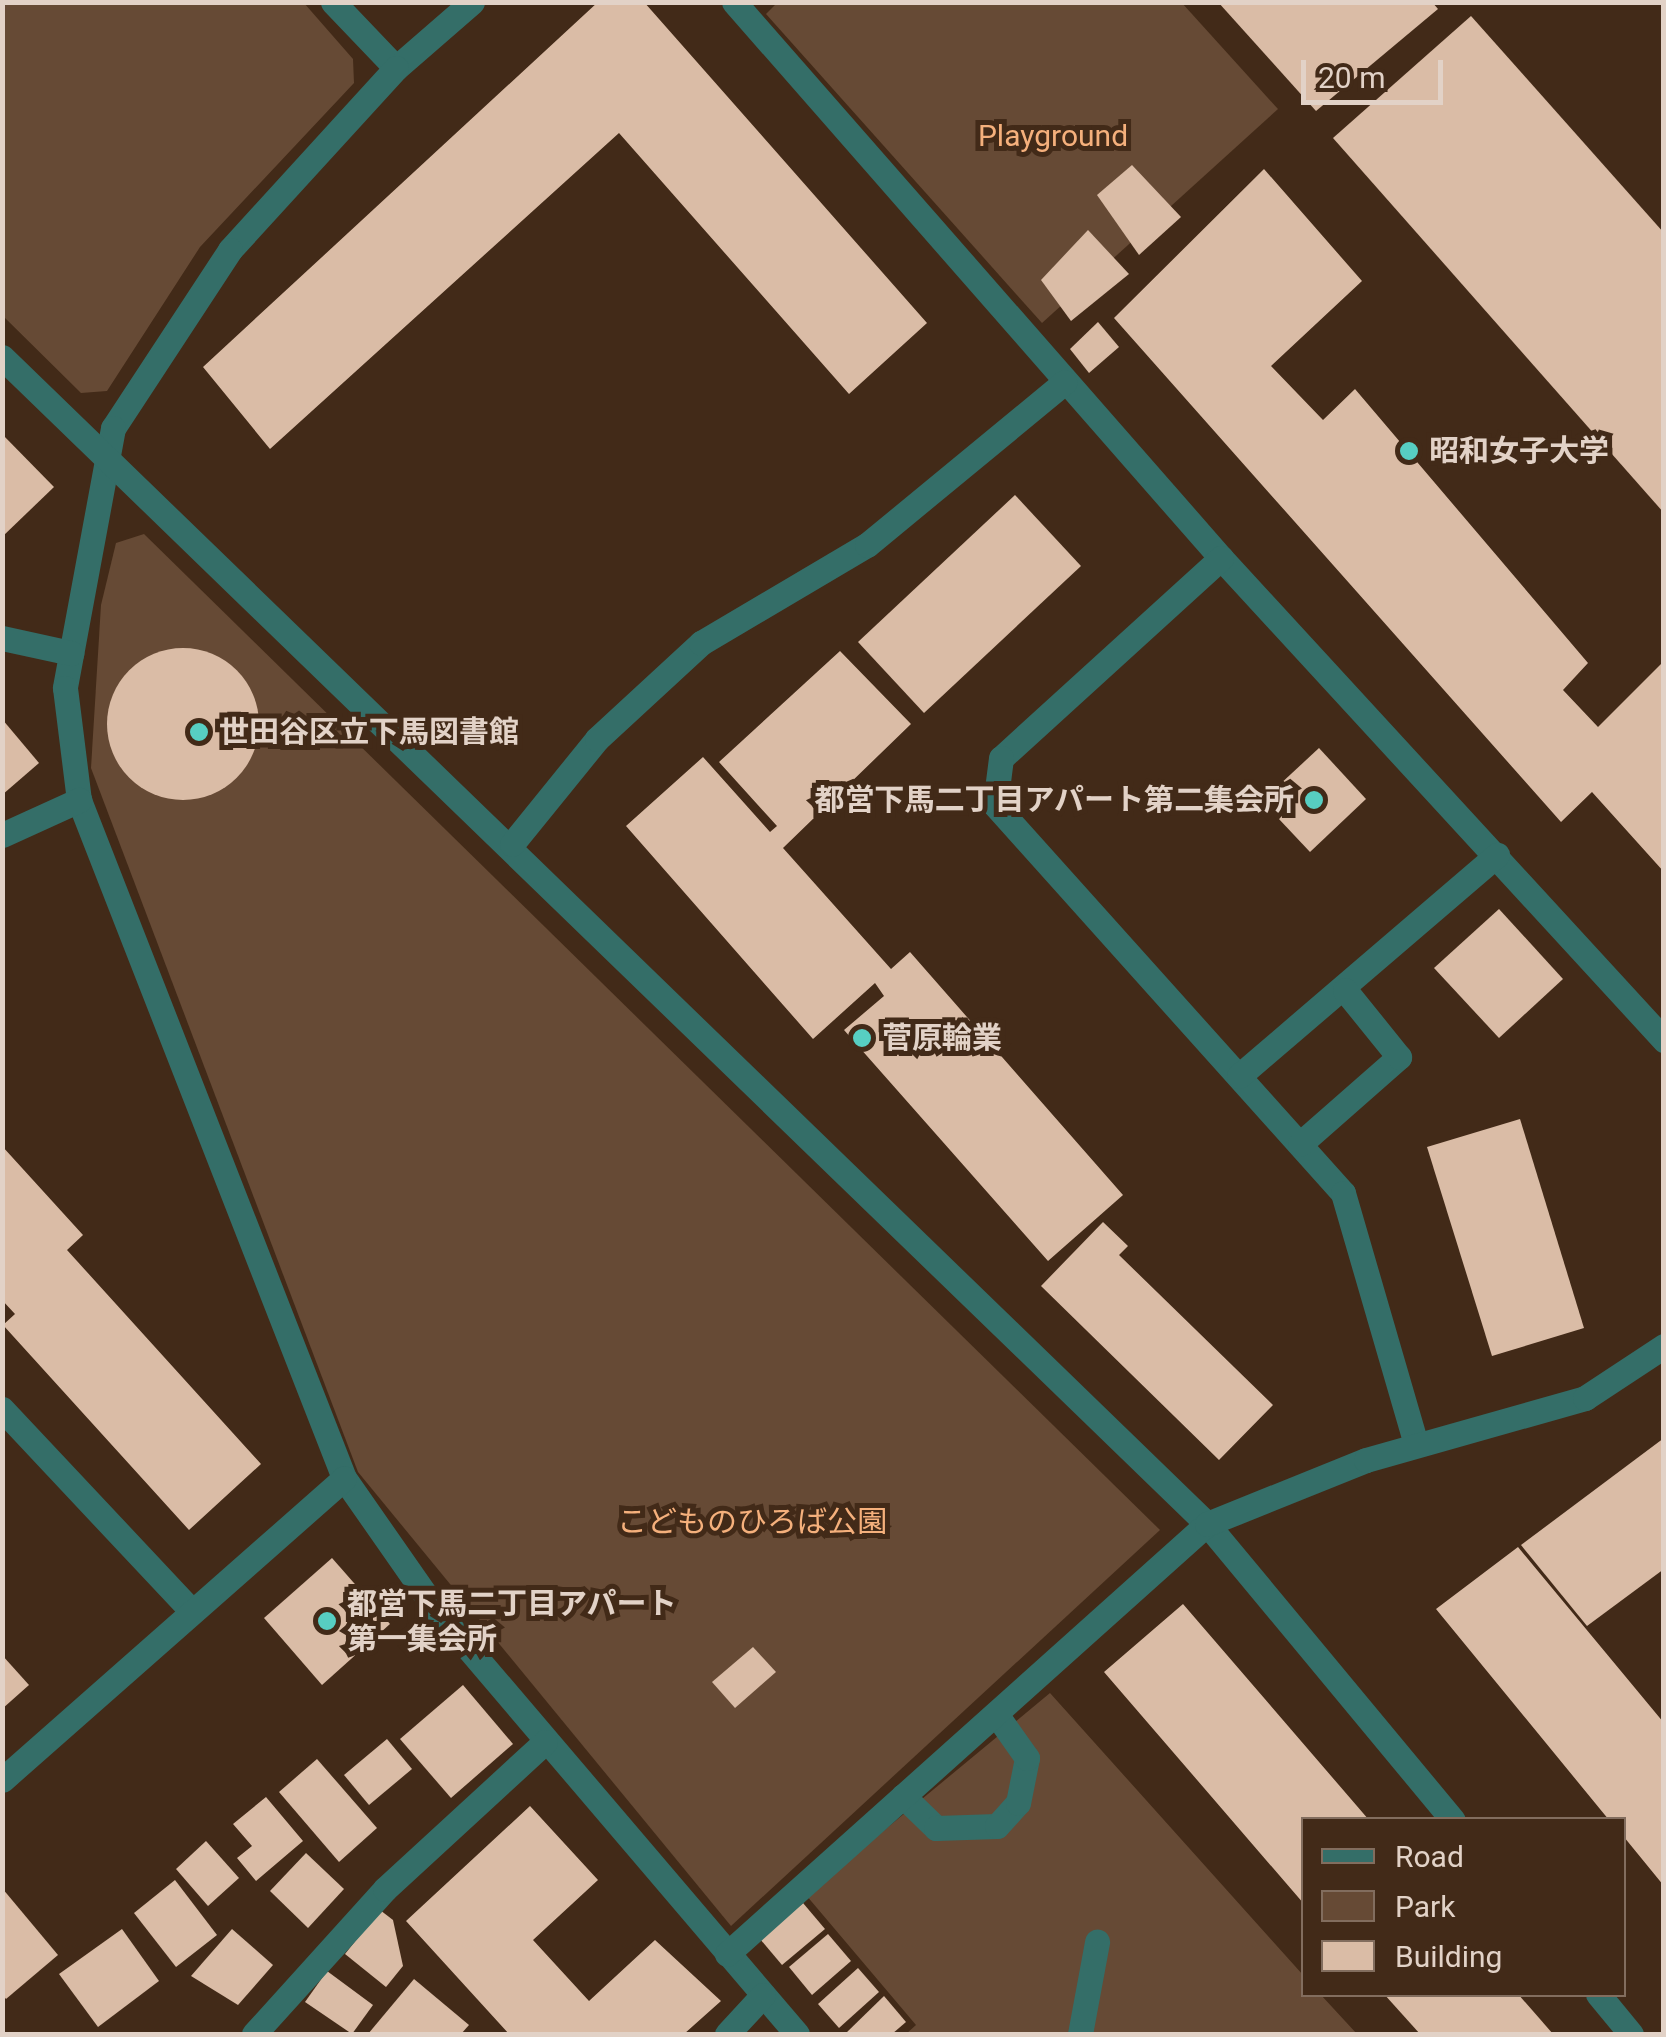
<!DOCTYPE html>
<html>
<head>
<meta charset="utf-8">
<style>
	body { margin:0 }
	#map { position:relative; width:1666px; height:2037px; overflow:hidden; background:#422a18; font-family:Roboto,"Noto Sans JP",sans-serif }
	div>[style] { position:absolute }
	.green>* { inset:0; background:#664a35 }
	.building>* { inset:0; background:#dabca6 }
	.round { border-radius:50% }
	.minor>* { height:25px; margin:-12.5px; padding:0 12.5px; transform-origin:12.5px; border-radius:12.5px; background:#346e68 }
	.dots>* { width:28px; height:28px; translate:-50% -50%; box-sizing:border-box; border:5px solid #422a18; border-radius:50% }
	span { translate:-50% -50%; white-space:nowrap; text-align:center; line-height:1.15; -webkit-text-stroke:10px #422a18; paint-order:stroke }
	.park-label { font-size:30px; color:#f5b07c }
	.poi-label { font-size:30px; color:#e2d2c7; font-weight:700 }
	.left { translate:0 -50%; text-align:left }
	.right { translate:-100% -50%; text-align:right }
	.frame { position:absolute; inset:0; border:5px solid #e2d2c7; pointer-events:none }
	.legend { position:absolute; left:1301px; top:1817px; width:325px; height:180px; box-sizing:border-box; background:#422a18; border:2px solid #826d5e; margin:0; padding:12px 18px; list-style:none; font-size:30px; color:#e2d2c7 }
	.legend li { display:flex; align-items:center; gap:20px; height:50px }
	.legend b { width:50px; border:2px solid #826d5e }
	.scale { position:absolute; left:1301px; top:60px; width:142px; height:45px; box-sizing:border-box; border:5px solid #e2d2c7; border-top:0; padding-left:12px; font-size:30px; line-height:35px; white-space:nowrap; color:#e2d2c7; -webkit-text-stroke:8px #422a18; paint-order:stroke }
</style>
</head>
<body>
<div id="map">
	<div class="green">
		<i style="clip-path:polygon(778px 2px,1182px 3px,1278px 109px,1042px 323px,766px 14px)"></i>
		<i style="clip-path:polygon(2px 3px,304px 3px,353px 59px,354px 83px,200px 247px,107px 391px,81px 393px,3px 316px)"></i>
		<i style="clip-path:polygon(144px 534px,1160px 1530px,731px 1926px,358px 1472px,91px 768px,101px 605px,116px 543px)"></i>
		<i style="clip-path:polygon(1050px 1693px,1303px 1975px,1304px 1994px,1321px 1995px,1357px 2034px,906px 2034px,916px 2025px,806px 1895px)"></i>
	</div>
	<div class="building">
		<i style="clip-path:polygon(598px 2px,644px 2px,927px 323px,849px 394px,619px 133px,270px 449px,203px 367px)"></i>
		<i style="clip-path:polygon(1218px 2px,1432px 2px,1438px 9px,1316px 111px)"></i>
		<i style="clip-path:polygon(1471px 16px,1664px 233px,1664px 513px,1333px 138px)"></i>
		<i style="clip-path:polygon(1132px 165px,1181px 217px,1139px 255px,1097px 195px)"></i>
		<i style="clip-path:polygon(1264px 169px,1362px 281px,1271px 366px,1323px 420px,1355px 389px,1588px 663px,1563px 690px,1598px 727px,1664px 661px,1664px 872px,1592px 792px,1561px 822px,1114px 318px)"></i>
		<i style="clip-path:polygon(1088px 230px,1129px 274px,1071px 321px,1041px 280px)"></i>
		<i style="clip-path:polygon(1098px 322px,1119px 347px,1089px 373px,1070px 349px)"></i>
		<i style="clip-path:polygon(2px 434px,54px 487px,2px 537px)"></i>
		<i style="clip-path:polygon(1015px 495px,1081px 566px,924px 713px,858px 642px)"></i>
		<i class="round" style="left:107px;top:648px;width:152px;height:152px"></i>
		<i style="clip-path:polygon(840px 651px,911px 724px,783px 848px,891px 969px,910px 952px,1123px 1195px,1048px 1261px,844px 1030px,884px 996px,875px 983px,813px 1039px,626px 826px,703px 757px,770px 832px,777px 826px,719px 762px)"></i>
		<i style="clip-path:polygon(2px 719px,39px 763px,2px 795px)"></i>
		<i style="clip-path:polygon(1319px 748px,1366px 799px,1310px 852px,1262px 801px)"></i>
		<i style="clip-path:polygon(1499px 909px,1563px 979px,1499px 1038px,1434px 968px)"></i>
		<i style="clip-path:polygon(1520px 1119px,1584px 1328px,1492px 1356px,1427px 1147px)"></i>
		<i style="clip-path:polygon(2px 1146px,83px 1235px,67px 1250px,261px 1464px,189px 1530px,3px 1325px,15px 1314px,2px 1300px)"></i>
		<i style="clip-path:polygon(1103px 1222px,1128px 1246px,1119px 1255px,1273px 1405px,1219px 1460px,1041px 1286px)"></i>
		<i style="clip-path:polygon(1664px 1438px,1664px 1569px,1587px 1626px,1521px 1545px)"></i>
		<i style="clip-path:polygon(1518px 1547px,1664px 1723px,1664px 1886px,1624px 1837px,1624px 1820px,1609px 1820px,1436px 1609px)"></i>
		<i style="clip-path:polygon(332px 1558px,390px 1624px,322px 1685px,264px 1618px)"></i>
		<i style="clip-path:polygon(1183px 1604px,1369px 1820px,1304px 1820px,1304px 1904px,1104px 1672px)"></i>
		<i style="clip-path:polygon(753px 1647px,776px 1672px,735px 1708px,712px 1682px)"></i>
		<i style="clip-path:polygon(2px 1655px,29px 1685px,2px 1709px)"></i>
		<i style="clip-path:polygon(463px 1685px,513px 1744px,451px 1798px,400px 1739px)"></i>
		<i style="clip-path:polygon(387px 1739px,412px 1769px,369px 1805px,344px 1775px)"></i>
		<i style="clip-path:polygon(317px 1759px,377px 1828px,339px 1862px,279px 1792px)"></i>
		<i style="clip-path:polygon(266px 1797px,303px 1841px,256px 1881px,237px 1858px,252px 1846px,233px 1824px)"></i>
		<i style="clip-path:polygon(530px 1806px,598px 1880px,533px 1940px,589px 2001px,655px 1940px,721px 2001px,684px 2034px,509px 2034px,406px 1921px)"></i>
		<i style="clip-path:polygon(206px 1841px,239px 1878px,208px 1906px,176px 1869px)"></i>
		<i style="clip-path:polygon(306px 1853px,344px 1889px,308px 1928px,270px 1891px)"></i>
		<i style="clip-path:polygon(175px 1880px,217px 1935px,176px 1967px,134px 1913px)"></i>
		<i style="clip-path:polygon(2px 1888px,58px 1955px,6px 1999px,2px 1994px)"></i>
		<i style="clip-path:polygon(803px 1903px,825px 1929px,782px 1965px,760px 1939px)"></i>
		<i style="clip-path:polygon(380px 1910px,393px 1920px,403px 1966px,386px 1987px,345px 1954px)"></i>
		<i style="clip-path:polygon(122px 1929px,159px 1981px,98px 2027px,59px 1974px)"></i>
		<i style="clip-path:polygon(232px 1929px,273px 1965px,238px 2005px,191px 1976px)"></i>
		<i style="clip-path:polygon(828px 1934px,851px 1961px,812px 1995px,789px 1967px)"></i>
		<i style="clip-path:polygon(858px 1968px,879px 1992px,839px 2028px,818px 2004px)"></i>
		<i style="clip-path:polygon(327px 1971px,373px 2005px,352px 2034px,305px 2002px)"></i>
		<i style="clip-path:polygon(414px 1979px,469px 2025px,461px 2034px,368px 2034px)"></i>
		<i style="clip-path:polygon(1384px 1994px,1518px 1994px,1553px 2034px,1420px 2034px)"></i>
		<i style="clip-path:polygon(884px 1996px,906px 2022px,892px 2034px,845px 2034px)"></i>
	</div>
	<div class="minor">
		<i style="left:333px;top:2px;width:91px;rotate:46.3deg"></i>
		<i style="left:472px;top:2px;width:101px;rotate:139deg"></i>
		<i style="left:396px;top:68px;width:246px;rotate:132.4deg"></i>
		<i style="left:230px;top:250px;width:213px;rotate:123.3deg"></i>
		<i style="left:113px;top:428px;width:264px;rotate:100.5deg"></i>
		<i style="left:65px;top:688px;width:113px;rotate:82.9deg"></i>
		<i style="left:79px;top:800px;width:728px;rotate:68.65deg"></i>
		<i style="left:344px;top:1478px;width:166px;rotate:55.1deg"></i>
		<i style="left:439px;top:1614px;width:552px;rotate:49.56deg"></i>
		<i style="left:734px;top:2px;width:739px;rotate:48.78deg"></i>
		<i style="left:1221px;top:558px;width:655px;rotate:47.41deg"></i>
		<i style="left:2px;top:357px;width:1677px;rotate:44.08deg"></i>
		<i style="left:1207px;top:1524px;width:385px;rotate:50.3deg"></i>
		<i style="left:1221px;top:558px;width:297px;rotate:137.7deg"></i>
		<i style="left:1001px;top:758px;width:47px;rotate:97.3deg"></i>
		<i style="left:995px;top:805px;width:521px;rotate:48.11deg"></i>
		<i style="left:1343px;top:1193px;width:262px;rotate:73.8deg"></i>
		<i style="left:2px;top:638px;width:71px;rotate:12.3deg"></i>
		<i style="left:2px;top:835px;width:85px;rotate:-24.4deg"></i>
		<i style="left:512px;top:844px;width:135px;rotate:-51deg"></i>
		<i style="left:597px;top:739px;width:142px;rotate:-42.7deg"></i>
		<i style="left:701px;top:643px;width:193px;rotate:-30.6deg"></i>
		<i style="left:867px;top:545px;width:256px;rotate:-39.5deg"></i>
		<i style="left:1239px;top:1076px;width:340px;rotate:-40.6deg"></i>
		<i style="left:1300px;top:1144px;width:132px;rotate:-41.3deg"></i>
		<i style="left:1399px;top:1057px;width:86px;rotate:-128.9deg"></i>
		<i style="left:2px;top:1409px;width:273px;rotate:46.8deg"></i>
		<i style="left:2px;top:1780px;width:456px;rotate:-41.4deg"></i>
		<i style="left:903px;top:1796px;width:46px;rotate:44.1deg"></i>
		<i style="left:936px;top:1828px;width:61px;rotate:-1.9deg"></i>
		<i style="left:997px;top:1826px;width:31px;rotate:-48deg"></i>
		<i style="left:1018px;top:1803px;width:46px;rotate:-78.7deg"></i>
		<i style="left:1027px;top:1758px;width:54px;rotate:-125.2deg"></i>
		<i style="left:727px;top:1954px;width:644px;rotate:-41.86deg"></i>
		<i style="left:1207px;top:1524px;width:171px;rotate:-21.9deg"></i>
		<i style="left:1366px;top:1460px;width:228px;rotate:-15.8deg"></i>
		<i style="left:1585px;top:1398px;width:95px;rotate:-33.4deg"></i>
		<i style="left:1598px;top:1994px;width:52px;rotate:50.5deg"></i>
		<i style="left:254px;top:2034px;width:195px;rotate:-47.9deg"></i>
		<i style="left:385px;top:1889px;width:217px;rotate:-42.6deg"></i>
		<i style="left:727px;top:2034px;width:53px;rotate:-47.3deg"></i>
		<i style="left:1080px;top:2034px;width:94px;rotate:-79.5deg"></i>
	</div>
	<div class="dots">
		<i style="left:1409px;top:451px;background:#57cec2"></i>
		<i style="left:199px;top:732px;background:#57cec2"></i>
		<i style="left:1314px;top:800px;background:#57cec2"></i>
		<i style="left:862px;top:1038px;background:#57cec2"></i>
		<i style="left:327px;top:1621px;background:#57cec2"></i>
	</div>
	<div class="park-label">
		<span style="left:1053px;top:136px">Playground</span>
		<span style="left:752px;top:1522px">こどものひろば公園</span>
	</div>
	<div class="poi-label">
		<span class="left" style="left:1429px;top:451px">昭和女子大学</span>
		<span class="left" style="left:219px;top:732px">世田谷区立下馬図書館</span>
		<span class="right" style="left:1294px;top:800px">都営下馬二丁目アパート第二集会所</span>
		<span class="left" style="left:882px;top:1038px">菅原輪業</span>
		<span class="left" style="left:347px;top:1621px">都営下馬二丁目アパート<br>第一集会所</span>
	</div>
	<div class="frame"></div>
	<ul class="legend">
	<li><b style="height:12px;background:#346e68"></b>Road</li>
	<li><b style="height:28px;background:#664a35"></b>Park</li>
	<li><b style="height:28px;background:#dabca6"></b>Building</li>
	</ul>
	<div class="scale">20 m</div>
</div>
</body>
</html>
